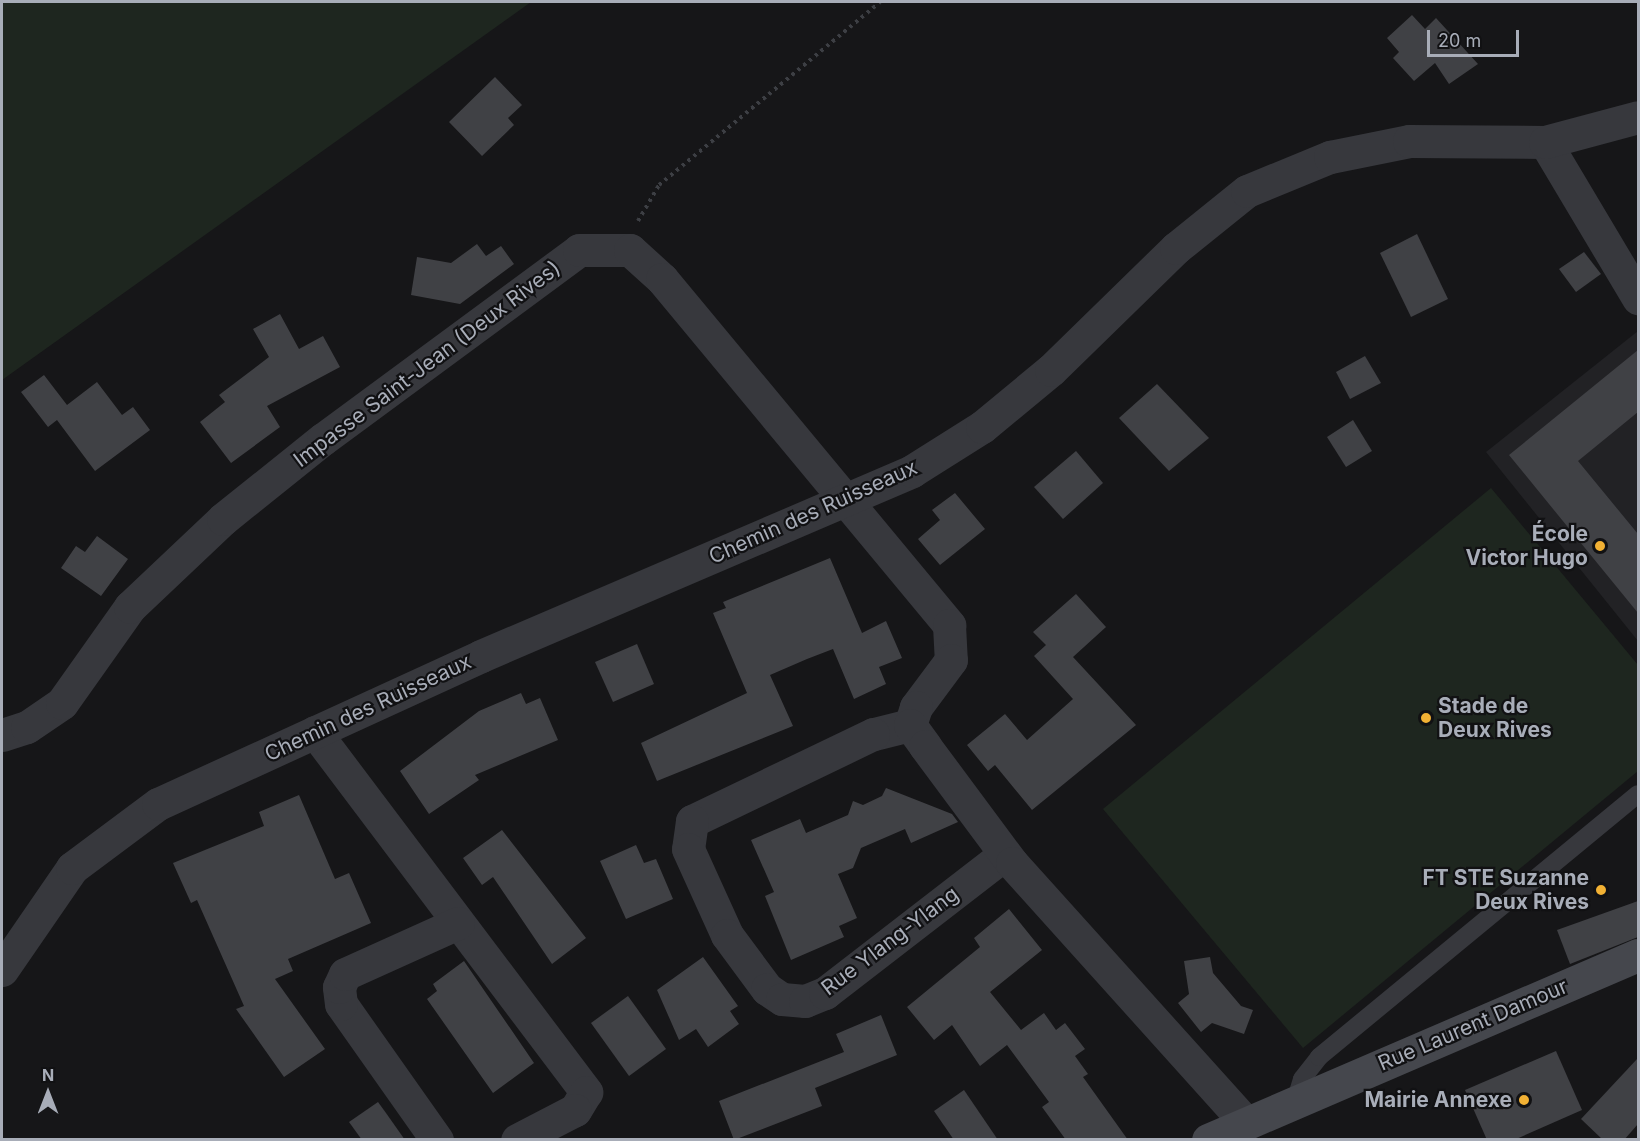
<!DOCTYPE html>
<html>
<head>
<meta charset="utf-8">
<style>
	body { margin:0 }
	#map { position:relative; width:1640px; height:1141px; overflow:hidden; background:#161618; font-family:Inter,sans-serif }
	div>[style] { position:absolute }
	.built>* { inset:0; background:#222225 }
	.green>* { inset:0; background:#1e261f }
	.building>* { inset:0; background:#404145 }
	.path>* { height:4px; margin-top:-2px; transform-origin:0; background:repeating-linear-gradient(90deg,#3d3f44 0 3px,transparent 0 7.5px) }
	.lane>* { height:18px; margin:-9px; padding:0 9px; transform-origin:9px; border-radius:9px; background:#37383d }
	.street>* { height:33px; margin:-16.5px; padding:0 16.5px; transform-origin:16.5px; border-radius:16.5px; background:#37383d }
	.secondary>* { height:33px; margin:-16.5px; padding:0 16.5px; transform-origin:16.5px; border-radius:16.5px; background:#45474d }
	.dots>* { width:16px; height:16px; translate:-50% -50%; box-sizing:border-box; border:3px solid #111113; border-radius:50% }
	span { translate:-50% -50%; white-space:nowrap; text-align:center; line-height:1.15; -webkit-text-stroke:4.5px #111113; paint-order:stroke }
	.street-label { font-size:21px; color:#a8adb8 }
	.poi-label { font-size:21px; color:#a8adb8; font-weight:700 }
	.right { translate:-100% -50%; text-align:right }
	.left { translate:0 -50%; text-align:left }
	.frame { position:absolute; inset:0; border:3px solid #a8adb8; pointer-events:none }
	.north { position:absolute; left:18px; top:1063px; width:60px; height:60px; -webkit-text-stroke:4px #111113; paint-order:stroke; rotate:0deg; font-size:16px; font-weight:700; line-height:24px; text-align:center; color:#a8adb8 }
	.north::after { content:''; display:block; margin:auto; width:21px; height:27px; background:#a8adb8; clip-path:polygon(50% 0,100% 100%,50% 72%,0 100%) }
	.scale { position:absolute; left:1427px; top:30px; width:92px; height:27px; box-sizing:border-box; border:3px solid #a8adb8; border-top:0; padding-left:8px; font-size:18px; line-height:21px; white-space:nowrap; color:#a8adb8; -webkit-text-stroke:4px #111113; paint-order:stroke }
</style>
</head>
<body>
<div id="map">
	<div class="built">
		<i style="clip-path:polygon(1638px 331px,1638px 641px,1486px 452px)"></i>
	</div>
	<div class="green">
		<i style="clip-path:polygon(2px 2px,531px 2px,2px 380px)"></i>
		<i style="clip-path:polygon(1491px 488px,1638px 665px,1638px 771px,1303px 1048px,1103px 809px)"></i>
	</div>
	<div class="building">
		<i style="clip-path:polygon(1412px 15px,1425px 29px,1436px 18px,1478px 64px,1449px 84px,1435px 63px,1414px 81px,1393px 58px,1399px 52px,1387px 38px)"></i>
		<i style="clip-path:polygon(495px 77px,522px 105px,508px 118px,514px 125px,482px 156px,449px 122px)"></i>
		<i style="clip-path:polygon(1417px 234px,1448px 299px,1411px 317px,1380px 253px)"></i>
		<i style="clip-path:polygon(477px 244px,486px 256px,501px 246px,514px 264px,460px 304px,411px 295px,417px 257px,451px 263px)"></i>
		<i style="clip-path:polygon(1584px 252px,1601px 274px,1576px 292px,1559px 269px)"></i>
		<i style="clip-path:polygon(280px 314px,299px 349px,323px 336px,340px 367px,267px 406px,280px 427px,231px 463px,200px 422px,225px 402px,219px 395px,269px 357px,253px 329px)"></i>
		<i style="clip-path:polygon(1638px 350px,1638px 412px,1578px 461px,1638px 534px,1638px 613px,1509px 455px)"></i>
		<i style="clip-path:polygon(1365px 356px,1381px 383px,1350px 399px,1336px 372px)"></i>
		<i style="clip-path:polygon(44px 375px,67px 405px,97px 382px,122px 415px,133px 407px,150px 430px,95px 471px,57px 420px,48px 427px,21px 392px)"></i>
		<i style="clip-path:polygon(1157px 384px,1209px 438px,1169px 471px,1119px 418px)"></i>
		<i style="clip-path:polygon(1353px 420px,1372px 451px,1346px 467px,1327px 437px)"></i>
		<i style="clip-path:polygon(1076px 451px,1103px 483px,1063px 519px,1034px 487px)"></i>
		<i style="clip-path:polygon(955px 493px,985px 529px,940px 565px,918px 539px,940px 520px,932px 510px)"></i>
		<i style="clip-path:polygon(97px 536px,128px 559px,101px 596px,61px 568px,76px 546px,85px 552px)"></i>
		<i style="clip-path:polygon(830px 558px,862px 633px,886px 621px,902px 658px,879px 667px,886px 684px,854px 699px,833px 649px,807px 659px,770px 675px,793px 726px,657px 781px,641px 743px,747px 693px,713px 613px,726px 608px,723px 602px)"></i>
		<i style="clip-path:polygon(1076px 594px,1106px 627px,1073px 657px,1136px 725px,1032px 810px,995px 765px,988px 771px,967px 745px,1005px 714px,1027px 740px,1073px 699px,1034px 656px,1046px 645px,1033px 632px)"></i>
		<i style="clip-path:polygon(637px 644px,654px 684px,613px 702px,595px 662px)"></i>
		<i style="clip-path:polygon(521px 693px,526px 704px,540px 698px,558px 740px,475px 775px,479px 780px,429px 814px,400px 771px,479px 711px)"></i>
		<i style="clip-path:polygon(886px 788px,952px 814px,958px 822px,911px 843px,905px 829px,861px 848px,853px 868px,838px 874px,857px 918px,839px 926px,844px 937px,791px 960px,765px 896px,774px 892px,751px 840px,800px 819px,806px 833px,848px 815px,853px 801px,863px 805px,882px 796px)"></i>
		<i style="clip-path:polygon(299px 795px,335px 879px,349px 873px,371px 923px,288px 959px,293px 971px,275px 979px,325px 1049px,284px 1077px,236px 1009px,244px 1006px,197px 900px,191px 903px,173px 863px,264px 826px,259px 812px)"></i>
		<i style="clip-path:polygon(502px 830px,586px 938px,552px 964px,493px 877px,482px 885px,463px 858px)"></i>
		<i style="clip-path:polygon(636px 845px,644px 863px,656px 859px,673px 899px,626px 919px,600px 861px)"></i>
		<i style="clip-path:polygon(1638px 901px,1638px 937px,1570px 964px,1557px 930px)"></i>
		<i style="clip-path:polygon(1009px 909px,1042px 950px,990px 992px,1021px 1030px,1044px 1013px,1056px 1030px,1065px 1023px,1085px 1049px,1075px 1056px,1088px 1074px,1083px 1077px,1128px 1140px,1066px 1140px,1042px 1107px,1049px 1102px,1007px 1045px,980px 1066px,952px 1025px,934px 1040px,907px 1007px,980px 947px,974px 938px)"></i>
		<i style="clip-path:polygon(703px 957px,738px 1006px,730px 1011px,739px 1024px,708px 1047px,696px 1029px,679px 1040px,657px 990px)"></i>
		<i style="clip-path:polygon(1210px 957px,1213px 973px,1241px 1006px,1253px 1010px,1244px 1034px,1212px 1023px,1201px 1032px,1178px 1003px,1189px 994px,1184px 961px)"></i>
		<i style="clip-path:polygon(464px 961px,534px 1063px,493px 1093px,427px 999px,437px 991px,433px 984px)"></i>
		<i style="clip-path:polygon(628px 996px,666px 1049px,629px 1076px,591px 1023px)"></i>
		<i style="clip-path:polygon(881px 1015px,897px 1055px,815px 1088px,822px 1106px,734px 1140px,719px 1101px,844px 1052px,836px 1034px)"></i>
		<i style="clip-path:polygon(1556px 1051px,1582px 1110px,1514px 1140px,1487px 1140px,1465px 1090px)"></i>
		<i style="clip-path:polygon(1638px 1058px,1638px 1124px,1624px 1140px,1603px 1140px,1581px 1119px)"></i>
		<i style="clip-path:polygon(964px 1090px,998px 1140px,954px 1140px,934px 1111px)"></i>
		<i style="clip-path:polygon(378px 1102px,386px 1113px,405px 1140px,362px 1140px,349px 1122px)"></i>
	</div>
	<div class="path">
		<i style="left:638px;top:221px;width:42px;rotate:-59.7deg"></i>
		<i style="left:659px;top:185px;width:287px;rotate:-39.6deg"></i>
	</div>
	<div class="lane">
		<i style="left:1295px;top:1102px;width:24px;rotate:-73deg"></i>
		<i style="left:1302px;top:1079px;width:28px;rotate:-52deg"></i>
		<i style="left:1319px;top:1057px;width:413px;rotate:-39.5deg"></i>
	</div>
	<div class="street">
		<i style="left:1545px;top:142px;width:182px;rotate:59.2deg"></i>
		<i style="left:910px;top:725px;width:38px;rotate:166deg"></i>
		<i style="left:873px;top:734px;width:201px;rotate:154.3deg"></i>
		<i style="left:692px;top:821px;width:28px;rotate:98deg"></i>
		<i style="left:688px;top:849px;width:94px;rotate:65.6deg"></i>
		<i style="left:727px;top:935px;width:67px;rotate:53.5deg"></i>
		<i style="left:767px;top:989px;width:18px;rotate:34deg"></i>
		<i style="left:782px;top:999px;width:23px;rotate:5deg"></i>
		<i style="left:805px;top:1001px;width:22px;rotate:-22deg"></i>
		<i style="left:825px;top:993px;width:227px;rotate:-37.7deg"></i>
		<i style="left:315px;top:732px;width:451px;rotate:53deg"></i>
		<i style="left:586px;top:1092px;width:21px;rotate:121deg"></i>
		<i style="left:575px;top:1110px;width:65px;rotate:152.7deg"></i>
		<i style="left:2px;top:735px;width:26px;rotate:-18deg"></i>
		<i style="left:27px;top:727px;width:42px;rotate:-34.4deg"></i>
		<i style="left:62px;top:703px;width:118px;rotate:-54.7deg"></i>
		<i style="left:130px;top:607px;width:128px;rotate:-43.4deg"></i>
		<i style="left:223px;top:519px;width:128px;rotate:-38.7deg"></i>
		<i style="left:323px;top:439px;width:318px;rotate:-36.4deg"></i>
		<i style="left:579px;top:250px;width:51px"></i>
		<i style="left:630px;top:250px;width:43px;rotate:42.2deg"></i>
		<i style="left:662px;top:279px;width:450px;rotate:50.3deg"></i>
		<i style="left:949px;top:625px;width:35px;rotate:87deg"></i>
		<i style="left:951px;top:660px;width:59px;rotate:126.7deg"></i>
		<i style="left:916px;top:707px;width:19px;rotate:108deg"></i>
		<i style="left:910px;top:725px;width:26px;rotate:54deg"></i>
		<i style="left:925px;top:746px;width:146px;rotate:53.4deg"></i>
		<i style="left:1012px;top:863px;width:350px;rotate:48deg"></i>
		<i style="left:2px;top:970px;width:124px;rotate:-55.5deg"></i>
		<i style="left:72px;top:868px;width:107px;rotate:-36.7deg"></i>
		<i style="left:158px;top:804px;width:355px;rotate:-24.6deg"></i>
		<i style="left:481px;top:656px;width:469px;rotate:-23.2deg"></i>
		<i style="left:912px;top:471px;width:83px;rotate:-32.2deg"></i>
		<i style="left:982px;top:427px;width:89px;rotate:-39.6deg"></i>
		<i style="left:1051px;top:370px;width:175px;rotate:-44.3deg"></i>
		<i style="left:1176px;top:248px;width:91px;rotate:-38.8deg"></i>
		<i style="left:1247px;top:191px;width:90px;rotate:-22.3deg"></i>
		<i style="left:1330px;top:157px;width:81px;rotate:-11.4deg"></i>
		<i style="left:1409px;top:141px;width:136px;rotate:0.4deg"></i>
		<i style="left:1545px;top:142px;width:96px;rotate:-15deg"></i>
		<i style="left:437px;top:1140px;width:166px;rotate:-125.2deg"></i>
		<i style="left:341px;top:1004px;width:17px;rotate:-97deg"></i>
		<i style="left:339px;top:987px;width:14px;rotate:-65deg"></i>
		<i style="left:345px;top:974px;width:124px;rotate:-24.3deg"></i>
	</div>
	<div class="secondary">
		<i style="left:1208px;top:1140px;width:468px;rotate:-23.3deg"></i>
	</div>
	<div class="dots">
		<i style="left:1600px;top:546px;background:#f2b134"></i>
		<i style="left:1426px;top:718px;background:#f2b134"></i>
		<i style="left:1601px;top:890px;background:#f2b134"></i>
		<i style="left:1524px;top:1100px;background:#f2b134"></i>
	</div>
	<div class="street-label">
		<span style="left:427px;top:364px;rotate:-37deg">Impasse Saint-Jean (Deux Rives)</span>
		<span style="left:813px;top:512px;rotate:-24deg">Chemin des Ruisseaux</span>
		<span style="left:368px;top:708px;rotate:-25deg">Chemin des Ruisseaux</span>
		<span style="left:890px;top:941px;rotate:-37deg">Rue Ylang-Ylang</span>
		<span style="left:1473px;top:1025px;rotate:-23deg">Rue Laurent Damour</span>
	</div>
	<div class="poi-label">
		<span class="right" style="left:1588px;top:546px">École<br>Victor Hugo</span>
		<span class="left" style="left:1438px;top:718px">Stade de<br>Deux Rives</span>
		<span class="right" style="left:1589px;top:890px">FT STE Suzanne<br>Deux Rives</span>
		<span class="right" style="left:1512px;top:1100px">Mairie Annexe</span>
	</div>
	<div class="frame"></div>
	<div class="north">N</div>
	<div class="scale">20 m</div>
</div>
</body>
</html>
